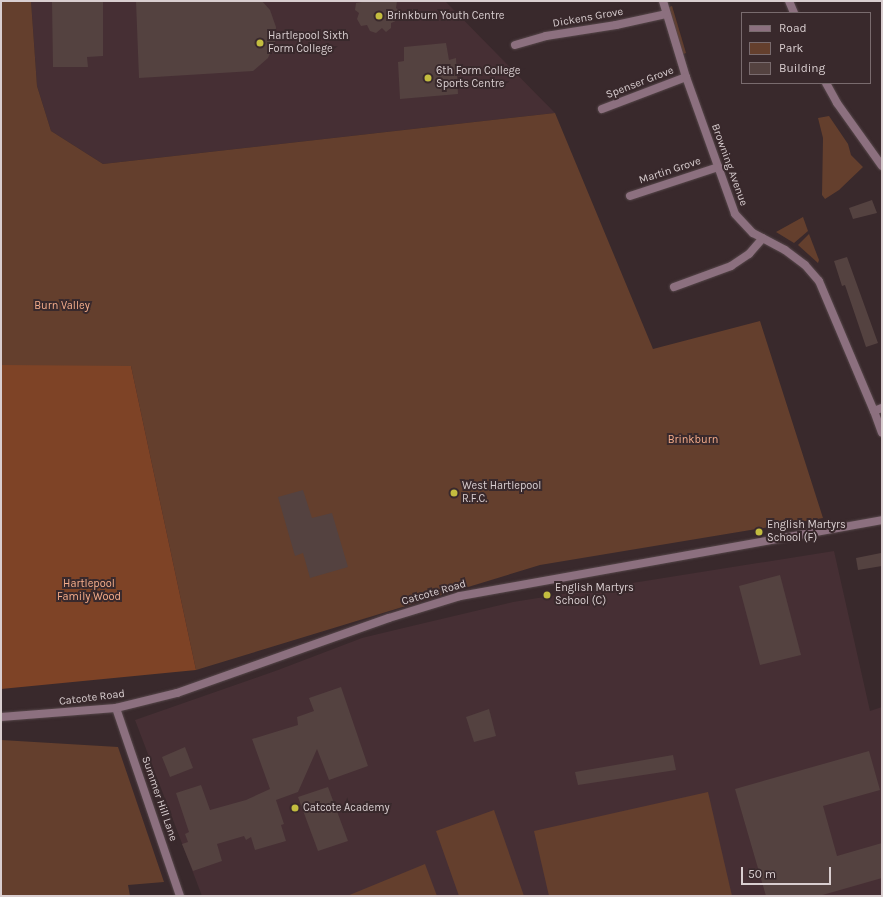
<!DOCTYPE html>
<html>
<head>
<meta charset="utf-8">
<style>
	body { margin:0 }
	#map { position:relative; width:883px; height:897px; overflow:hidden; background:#39292c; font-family:Karla,sans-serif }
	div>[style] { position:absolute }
	.built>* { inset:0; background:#462f34 }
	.green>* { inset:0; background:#643f2d }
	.forest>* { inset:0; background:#7e4326 }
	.building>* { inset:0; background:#544240 }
	.roads { filter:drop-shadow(0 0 1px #56474a) drop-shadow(0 0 1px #56474a) }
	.minor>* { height:8px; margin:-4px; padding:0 4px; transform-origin:4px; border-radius:4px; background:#8c707f }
	.tertiary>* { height:8px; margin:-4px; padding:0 4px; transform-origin:4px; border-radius:4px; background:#8c707f }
	.dots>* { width:11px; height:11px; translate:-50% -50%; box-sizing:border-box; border:2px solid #39292c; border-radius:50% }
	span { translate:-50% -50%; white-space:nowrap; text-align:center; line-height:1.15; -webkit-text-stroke:4px #39292c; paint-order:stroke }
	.poi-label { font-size:11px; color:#d9ced0 }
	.left { translate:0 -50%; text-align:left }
	.street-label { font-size:11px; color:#d9ced0 }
	.park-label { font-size:11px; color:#f5ad8b }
	.frame { position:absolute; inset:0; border:2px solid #d9ced0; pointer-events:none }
	.legend { position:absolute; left:741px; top:12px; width:130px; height:72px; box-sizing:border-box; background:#39292c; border:1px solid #796b6e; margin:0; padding:5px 7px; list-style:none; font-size:12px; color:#d9ced0 }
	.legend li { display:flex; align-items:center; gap:8px; height:20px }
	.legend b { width:20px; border:1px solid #796b6e }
	.scale { position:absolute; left:741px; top:867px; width:90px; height:18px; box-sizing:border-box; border:2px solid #d9ced0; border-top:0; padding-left:5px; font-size:12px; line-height:14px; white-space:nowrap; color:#d9ced0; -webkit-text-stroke:3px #39292c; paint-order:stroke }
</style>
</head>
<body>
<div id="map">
	<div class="built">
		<i style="clip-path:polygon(31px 1px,445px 1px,555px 113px,103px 164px,51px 131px,37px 86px)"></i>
		<i style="clip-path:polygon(834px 551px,870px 711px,882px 707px,882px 896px,452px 896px,375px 674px,452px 896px,202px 896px,135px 720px,278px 670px,362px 638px,395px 630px,513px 602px)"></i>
	</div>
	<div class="green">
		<i style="clip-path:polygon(1px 1px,31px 1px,37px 86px,51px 131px,103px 164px,555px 113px,653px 349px,760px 321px,823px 518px,540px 565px,196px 670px,131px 366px,1px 368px)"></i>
		<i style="clip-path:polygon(672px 6px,686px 53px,681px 55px,667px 8px)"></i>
		<i style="clip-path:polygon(829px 116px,848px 144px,851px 155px,863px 167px,839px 190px,825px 199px,822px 195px,823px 138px,818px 118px)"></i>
		<i style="clip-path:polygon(803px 217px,808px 231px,794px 243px,776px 232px)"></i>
		<i style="clip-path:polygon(809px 234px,819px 260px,818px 263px,798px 245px)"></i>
		<i style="clip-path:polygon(1px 740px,118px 747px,164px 882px,128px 885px,130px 896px,1px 896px)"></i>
		<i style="clip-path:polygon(708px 792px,732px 896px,549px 896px,534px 831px)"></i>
		<i style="clip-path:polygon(494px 810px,524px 896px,459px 896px,436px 831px)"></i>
		<i style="clip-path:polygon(425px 864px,437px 896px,347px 896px)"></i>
	</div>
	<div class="forest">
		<i style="clip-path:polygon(1px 365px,131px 366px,196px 670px,1px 689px)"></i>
	</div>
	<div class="building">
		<i style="clip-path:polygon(52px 1px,103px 1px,103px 56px,87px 57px,88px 67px,53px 67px)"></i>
		<i style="clip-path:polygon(136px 1px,262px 1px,270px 10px,276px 27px,275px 43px,268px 58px,253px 71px,139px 78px)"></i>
		<i style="clip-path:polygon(368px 1px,397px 1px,396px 8px,400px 12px,398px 20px,391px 23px,391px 28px,386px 32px,382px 28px,376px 33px,370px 31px,367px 25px,361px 26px,357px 19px,359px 13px,355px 10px,356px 3px)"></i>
		<i style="clip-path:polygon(446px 43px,449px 60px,456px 58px,458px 94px,400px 99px,398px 62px,404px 61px,404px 47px)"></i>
		<i style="clip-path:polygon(872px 200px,877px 213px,853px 219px,849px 208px)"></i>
		<i style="clip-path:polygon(847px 257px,878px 343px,866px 347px,845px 285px,842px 286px,834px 261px)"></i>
		<i style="clip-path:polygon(303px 490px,312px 518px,332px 513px,348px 567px,310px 578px,303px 553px,295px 556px,278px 497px)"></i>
		<i style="clip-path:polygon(881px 553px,882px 566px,858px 570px,856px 558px)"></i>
		<i style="clip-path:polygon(780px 575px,801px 655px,760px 665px,739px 586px)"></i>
		<i style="clip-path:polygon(341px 687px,368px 766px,329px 780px,317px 749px,298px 792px,276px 800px,284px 824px,281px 825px,286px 841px,255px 850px,251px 837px,246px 840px,244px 836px,217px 844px,222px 861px,193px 871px,182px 844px,188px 842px,185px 834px,189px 832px,176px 793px,201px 785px,210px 810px,246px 800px,270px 789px,252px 739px,298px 725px,297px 717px,314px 711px,309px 698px)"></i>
		<i style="clip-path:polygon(489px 709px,496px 736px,474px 742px,466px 717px)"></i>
		<i style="clip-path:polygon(185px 747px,193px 768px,170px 777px,162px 757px)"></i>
		<i style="clip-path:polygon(869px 751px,880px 790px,823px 806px,837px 856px,882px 843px,882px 878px,819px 896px,766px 896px,735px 789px)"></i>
		<i style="clip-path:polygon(673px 755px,676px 770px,578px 785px,575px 772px)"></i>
		<i style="clip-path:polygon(328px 787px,348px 841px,318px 851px,298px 797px)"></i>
	</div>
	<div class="roads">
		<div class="minor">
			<i style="left:663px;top:1px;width:79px;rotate:73.2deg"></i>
			<i style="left:686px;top:77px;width:145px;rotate:70.3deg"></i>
			<i style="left:735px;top:214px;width:26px;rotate:47deg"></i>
			<i style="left:753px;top:233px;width:36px;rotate:28deg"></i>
			<i style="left:785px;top:250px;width:25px;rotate:37deg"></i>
			<i style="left:805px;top:265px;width:21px;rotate:49deg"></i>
			<i style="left:819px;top:281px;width:141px;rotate:67.1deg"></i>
			<i style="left:874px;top:411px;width:23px;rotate:70deg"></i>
			<i style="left:789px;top:1px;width:13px;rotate:67deg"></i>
			<i style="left:515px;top:45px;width:32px;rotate:-16deg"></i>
			<i style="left:546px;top:36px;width:71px;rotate:-8.9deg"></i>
			<i style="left:616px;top:25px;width:51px;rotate:-12.4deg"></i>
			<i style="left:826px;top:83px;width:23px;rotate:61deg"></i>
			<i style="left:837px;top:103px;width:77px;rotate:54.5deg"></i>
			<i style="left:602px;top:109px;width:90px;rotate:-20.9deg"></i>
			<i style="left:630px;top:196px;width:93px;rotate:-18.2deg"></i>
			<i style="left:674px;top:287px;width:61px;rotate:-20.2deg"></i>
			<i style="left:731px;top:266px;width:22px;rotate:-34deg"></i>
			<i style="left:749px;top:254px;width:21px;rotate:-49deg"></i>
			<i style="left:874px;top:411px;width:9px;rotate:-21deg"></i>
			<i style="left:116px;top:708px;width:199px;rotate:71.2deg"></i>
		</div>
		<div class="tertiary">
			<i style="left:1px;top:717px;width:115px;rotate:-4.5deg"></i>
			<i style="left:116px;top:708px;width:63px;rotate:-13.8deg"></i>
			<i style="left:177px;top:693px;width:225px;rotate:-19.5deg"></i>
			<i style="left:389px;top:618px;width:74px;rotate:-17.2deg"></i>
			<i style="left:460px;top:596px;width:429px;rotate:-10.2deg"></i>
		</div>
	</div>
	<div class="dots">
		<i style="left:379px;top:16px;background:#c3bd3f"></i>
		<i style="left:260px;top:43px;background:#c3bd3f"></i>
		<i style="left:428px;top:78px;background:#c3bd3f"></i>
		<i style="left:454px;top:493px;background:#c3bd3f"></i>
		<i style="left:759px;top:532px;background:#c3bd3f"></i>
		<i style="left:547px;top:595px;background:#c3bd3f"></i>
		<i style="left:295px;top:808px;background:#c3bd3f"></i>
	</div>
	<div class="poi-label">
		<span class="left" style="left:387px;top:16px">Brinkburn Youth Centre</span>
		<span class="left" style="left:268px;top:43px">Hartlepool Sixth<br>Form College</span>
		<span class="left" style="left:436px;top:78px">6th Form College<br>Sports Centre</span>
		<span class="left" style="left:462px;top:493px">West Hartlepool<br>R.F.C.</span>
		<span class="left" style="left:767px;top:532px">English Martyrs<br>School (F)</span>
		<span class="left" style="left:555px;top:595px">English Martyrs<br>School (C)</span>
		<span class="left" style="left:303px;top:808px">Catcote Academy</span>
	</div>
	<div class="street-label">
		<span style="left:588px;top:18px;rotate:-10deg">Dickens Grove</span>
		<span style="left:640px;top:83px;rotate:-21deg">Spenser Grove</span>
		<span style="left:729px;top:165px;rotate:70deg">Browning Avenue</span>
		<span style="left:670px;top:171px;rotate:-18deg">Martin Grove</span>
		<span style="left:434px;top:593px;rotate:-16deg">Catcote Road</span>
		<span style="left:92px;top:698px;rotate:-7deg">Catcote Road</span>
		<span style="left:159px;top:799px;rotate:71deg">Summer Hill Lane</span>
	</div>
	<div class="park-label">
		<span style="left:62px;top:306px">Burn Valley</span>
		<span style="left:693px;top:440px">Brinkburn</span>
		<span style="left:89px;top:591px">Hartlepool<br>Family Wood</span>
	</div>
	<div class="frame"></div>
	<ul class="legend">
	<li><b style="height:5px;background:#8c707f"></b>Road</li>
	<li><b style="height:11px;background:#643f2d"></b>Park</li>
	<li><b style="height:11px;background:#544240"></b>Building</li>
	</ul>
	<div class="scale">50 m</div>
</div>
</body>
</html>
